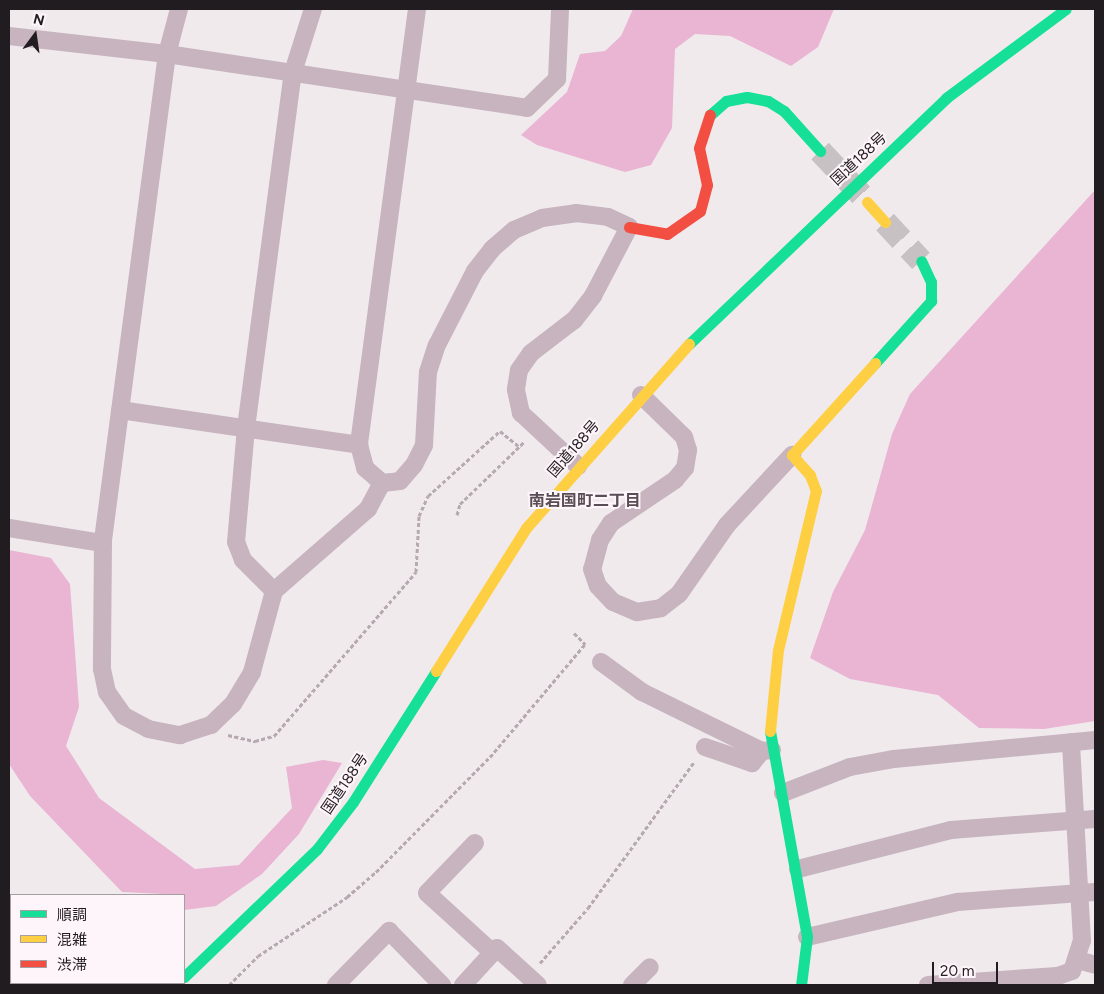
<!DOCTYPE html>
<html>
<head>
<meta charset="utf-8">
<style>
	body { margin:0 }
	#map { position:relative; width:1104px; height:994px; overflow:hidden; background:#f0eaed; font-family:Figtree,"Noto Sans JP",sans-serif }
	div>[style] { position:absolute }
	.forest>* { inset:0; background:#e9b5d3 }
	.secondary-tunnel>* { height:24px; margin-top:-12px; transform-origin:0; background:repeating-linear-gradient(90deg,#c7c1c4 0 24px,transparent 0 36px) }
	.path>* { height:3px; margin-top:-1.5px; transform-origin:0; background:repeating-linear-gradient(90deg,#b6a9b1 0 4px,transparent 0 6.5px) }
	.street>* { height:18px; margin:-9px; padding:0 9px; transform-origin:9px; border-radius:9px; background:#c7b4be }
	.fast>* { height:11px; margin:-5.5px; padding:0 5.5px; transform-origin:5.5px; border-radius:5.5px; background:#16e098 }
	.slow>* { height:11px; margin:-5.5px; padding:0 5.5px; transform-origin:5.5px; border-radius:5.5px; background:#ffcf43 }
	.jam>* { height:11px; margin:-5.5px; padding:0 5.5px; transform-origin:5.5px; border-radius:5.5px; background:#f24e42 }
	span { translate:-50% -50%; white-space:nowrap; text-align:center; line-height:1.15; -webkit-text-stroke:4px #fef5fa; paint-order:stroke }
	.street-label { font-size:15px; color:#211c1f }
	.neighbourhood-label { font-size:16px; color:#584d53; font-weight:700 }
	.frame { position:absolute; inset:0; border:10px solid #211c1f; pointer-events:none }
	.legend { position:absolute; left:10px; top:894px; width:175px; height:90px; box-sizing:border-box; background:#fef5fa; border:1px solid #a69ea2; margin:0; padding:6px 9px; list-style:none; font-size:15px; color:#211c1f }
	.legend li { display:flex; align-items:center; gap:10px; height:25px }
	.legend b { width:25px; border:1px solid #a69ea2 }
	.north { position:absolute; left:10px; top:10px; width:50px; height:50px; -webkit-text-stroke:4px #fef5fa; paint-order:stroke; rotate:14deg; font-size:14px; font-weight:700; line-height:20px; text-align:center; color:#211c1f }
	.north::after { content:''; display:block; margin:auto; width:18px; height:22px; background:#211c1f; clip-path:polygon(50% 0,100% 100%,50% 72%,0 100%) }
	.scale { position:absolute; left:932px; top:962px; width:66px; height:22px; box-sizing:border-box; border:2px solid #211c1f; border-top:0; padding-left:6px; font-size:15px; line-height:18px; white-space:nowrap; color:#211c1f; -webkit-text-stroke:4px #fef5fa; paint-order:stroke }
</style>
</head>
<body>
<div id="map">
	<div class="forest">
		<i style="clip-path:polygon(633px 9px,834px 9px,818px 47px,791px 66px,730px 36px,695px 34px,675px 49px,672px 128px,651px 165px,625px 172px,537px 145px,521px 135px,567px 92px,580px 54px,605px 51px,621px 36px)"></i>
		<i style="clip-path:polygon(1095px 190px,1095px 721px,1044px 729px,979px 728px,938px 695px,850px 679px,810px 658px,833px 592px,865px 530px,892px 434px,910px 394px)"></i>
		<i style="clip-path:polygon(9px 550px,51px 558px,70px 584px,79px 707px,66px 746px,99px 798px,195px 869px,239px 865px,292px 808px,286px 767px,323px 760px,342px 763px,299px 834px,262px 874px,216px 906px,184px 910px,184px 895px,122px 892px,30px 796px,9px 764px)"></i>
	</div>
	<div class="secondary-tunnel">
		<i style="left:820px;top:151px;width:66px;rotate:46.8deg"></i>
		<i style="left:885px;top:222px;width:53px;rotate:47.3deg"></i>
	</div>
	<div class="path">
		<i style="left:457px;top:515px;width:11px;rotate:-75deg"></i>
		<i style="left:460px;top:504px;width:91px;rotate:-44.1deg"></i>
		<i style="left:574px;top:633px;width:16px;rotate:45deg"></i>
		<i style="left:228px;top:735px;width:28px;rotate:13deg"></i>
		<i style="left:255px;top:741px;width:20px;rotate:-15deg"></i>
		<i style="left:274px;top:736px;width:217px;rotate:-49.1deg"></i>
		<i style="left:416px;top:572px;width:56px;rotate:-86.9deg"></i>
		<i style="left:419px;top:516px;width:22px;rotate:-66deg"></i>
		<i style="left:428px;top:496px;width:97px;rotate:-42.1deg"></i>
		<i style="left:500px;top:431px;width:26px;rotate:39deg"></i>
		<i style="left:540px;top:963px;width:73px;rotate:-48.9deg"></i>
		<i style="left:588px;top:908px;width:180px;rotate:-54deg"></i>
		<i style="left:229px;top:985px;width:41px;rotate:-45deg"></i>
		<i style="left:258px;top:956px;width:107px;rotate:-33.5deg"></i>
		<i style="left:347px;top:897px;width:38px;rotate:-41deg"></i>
		<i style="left:376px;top:872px;width:162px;rotate:-45.3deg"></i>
		<i style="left:490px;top:757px;width:148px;rotate:-49.9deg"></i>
	</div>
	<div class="street">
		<i style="left:179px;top:9px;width:47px;rotate:104.9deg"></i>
		<i style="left:167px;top:54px;width:493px;rotate:97.5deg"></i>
		<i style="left:103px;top:543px;width:126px;rotate:90.5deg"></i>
		<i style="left:102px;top:669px;width:24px;rotate:78deg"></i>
		<i style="left:107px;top:692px;width:29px;rotate:55deg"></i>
		<i style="left:124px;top:716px;width:27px;rotate:28deg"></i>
		<i style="left:148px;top:729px;width:33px;rotate:11deg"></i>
		<i style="left:180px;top:735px;width:33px;rotate:-18deg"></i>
		<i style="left:211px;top:725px;width:30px;rotate:-44deg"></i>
		<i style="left:233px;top:704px;width:37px;rotate:-59deg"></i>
		<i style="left:252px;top:672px;width:84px;rotate:-74.8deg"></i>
		<i style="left:274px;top:591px;width:125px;rotate:-41.1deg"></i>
		<i style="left:368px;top:509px;width:30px;rotate:-62deg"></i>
		<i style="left:417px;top:9px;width:440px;rotate:97.6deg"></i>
		<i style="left:359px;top:445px;width:24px;rotate:75deg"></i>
		<i style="left:365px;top:468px;width:23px;rotate:41deg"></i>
		<i style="left:382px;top:483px;width:18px;rotate:-6deg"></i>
		<i style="left:400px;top:481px;width:21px;rotate:-49deg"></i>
		<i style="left:414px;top:465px;width:22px;rotate:-63deg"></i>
		<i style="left:424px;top:445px;width:73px;rotate:-86.9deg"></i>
		<i style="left:428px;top:372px;width:28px;rotate:-72deg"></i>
		<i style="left:437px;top:345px;width:83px;rotate:-62.8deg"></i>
		<i style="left:475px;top:271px;width:28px;rotate:-52deg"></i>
		<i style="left:492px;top:249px;width:29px;rotate:-41deg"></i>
		<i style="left:514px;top:230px;width:30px;rotate:-23deg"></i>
		<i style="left:542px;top:218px;width:34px;rotate:-8deg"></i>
		<i style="left:576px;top:213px;width:32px;rotate:7deg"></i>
		<i style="left:608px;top:217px;width:23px;rotate:25deg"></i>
		<i style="left:629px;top:227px;width:78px;rotate:117.6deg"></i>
		<i style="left:593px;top:296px;width:31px;rotate:128deg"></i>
		<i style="left:574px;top:320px;width:54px;rotate:142.5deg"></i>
		<i style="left:531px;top:353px;width:21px;rotate:125deg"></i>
		<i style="left:519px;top:370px;width:20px;rotate:99deg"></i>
		<i style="left:516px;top:390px;width:24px;rotate:78deg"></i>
		<i style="left:521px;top:413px;width:78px;rotate:42.9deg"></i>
		<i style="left:9px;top:36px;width:159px;rotate:6.5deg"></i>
		<i style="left:167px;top:54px;width:364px;rotate:8.5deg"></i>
		<i style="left:527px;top:108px;width:42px;rotate:-44deg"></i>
		<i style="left:557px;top:79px;width:70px;rotate:-87.5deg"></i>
		<i style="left:641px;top:395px;width:60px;rotate:44.3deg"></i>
		<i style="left:684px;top:437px;width:14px;rotate:73deg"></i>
		<i style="left:688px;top:450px;width:18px;rotate:99deg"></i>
		<i style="left:685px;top:468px;width:16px;rotate:130deg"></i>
		<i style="left:675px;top:480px;width:77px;rotate:146.1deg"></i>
		<i style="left:611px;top:523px;width:20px;rotate:123deg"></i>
		<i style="left:600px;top:540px;width:30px;rotate:105deg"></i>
		<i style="left:592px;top:569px;width:18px;rotate:71deg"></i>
		<i style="left:598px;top:586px;width:22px;rotate:47deg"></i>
		<i style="left:613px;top:602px;width:26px;rotate:23deg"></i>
		<i style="left:637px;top:612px;width:24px;rotate:-9deg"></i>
		<i style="left:661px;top:608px;width:23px;rotate:-38deg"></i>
		<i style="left:679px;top:594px;width:84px;rotate:-55.2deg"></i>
		<i style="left:727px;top:525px;width:96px;rotate:-47.1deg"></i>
		<i style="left:120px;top:410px;width:242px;rotate:8.3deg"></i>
		<i style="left:9px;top:528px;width:95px;rotate:9.1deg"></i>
		<i style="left:274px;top:591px;width:44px;rotate:-135deg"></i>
		<i style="left:243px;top:560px;width:19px;rotate:-111deg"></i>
		<i style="left:236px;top:542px;width:114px;rotate:-85deg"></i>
		<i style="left:246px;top:428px;width:359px;rotate:-82.5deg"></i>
		<i style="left:293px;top:72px;width:66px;rotate:-72.4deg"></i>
		<i style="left:601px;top:662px;width:51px;rotate:36.2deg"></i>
		<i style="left:642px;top:692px;width:134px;rotate:26.2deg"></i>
		<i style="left:762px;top:751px;width:10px;rotate:-6deg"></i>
		<i style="left:705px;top:747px;width:50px;rotate:18.8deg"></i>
		<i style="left:752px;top:763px;width:16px;rotate:-50deg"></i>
		<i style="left:783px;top:793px;width:72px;rotate:-21.2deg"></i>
		<i style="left:850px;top:767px;width:45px;rotate:-10.3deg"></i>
		<i style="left:894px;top:759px;width:202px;rotate:-5.4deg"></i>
		<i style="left:475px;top:843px;width:69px;rotate:133.8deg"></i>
		<i style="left:427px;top:893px;width:89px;rotate:42.3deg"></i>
		<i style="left:798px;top:869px;width:158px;rotate:-14.3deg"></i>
		<i style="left:951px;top:830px;width:144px;rotate:-4.4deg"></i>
		<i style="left:807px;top:937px;width:155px;rotate:-13.1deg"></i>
		<i style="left:958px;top:902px;width:137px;rotate:-4.2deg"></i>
		<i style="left:1078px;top:960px;width:18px;rotate:16deg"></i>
		<i style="left:336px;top:985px;width:76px;rotate:-45.5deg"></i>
		<i style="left:389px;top:931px;width:76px;rotate:45.5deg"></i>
		<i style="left:463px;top:985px;width:50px;rotate:-47.4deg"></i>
		<i style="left:497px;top:948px;width:55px;rotate:42.1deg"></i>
		<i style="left:632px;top:985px;width:25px;rotate:-45deg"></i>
		<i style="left:928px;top:985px;width:130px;rotate:-4deg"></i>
		<i style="left:1058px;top:976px;width:15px;rotate:-20deg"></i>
		<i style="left:1072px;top:971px;width:32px;rotate:-72deg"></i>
		<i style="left:1082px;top:941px;width:199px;rotate:-93.2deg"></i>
	</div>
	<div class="fast">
		<i style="left:710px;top:115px;width:21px;rotate:-41deg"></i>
		<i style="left:726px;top:101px;width:21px;rotate:-11deg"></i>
		<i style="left:747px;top:97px;width:21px;rotate:11deg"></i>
		<i style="left:768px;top:101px;width:19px;rotate:32deg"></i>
		<i style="left:784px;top:111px;width:54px;rotate:48deg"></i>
		<i style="left:689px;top:344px;width:356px;rotate:-43.7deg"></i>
		<i style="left:946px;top:98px;width:149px;rotate:-36.6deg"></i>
		<i style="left:875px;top:363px;width:84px;rotate:-47.9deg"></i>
		<i style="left:931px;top:301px;width:19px;rotate:-90deg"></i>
		<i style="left:931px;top:282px;width:23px;rotate:-115deg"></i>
		<i style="left:770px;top:731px;width:209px;rotate:79.8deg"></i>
		<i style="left:807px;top:937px;width:48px;rotate:97.1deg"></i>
		<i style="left:184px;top:977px;width:185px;rotate:-43.9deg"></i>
		<i style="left:317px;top:849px;width:59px;rotate:-52.5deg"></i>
		<i style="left:353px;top:802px;width:155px;rotate:-57.6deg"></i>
	</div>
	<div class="slow">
		<i style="left:867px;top:202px;width:27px;rotate:48deg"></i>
		<i style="left:436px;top:671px;width:169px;rotate:-57.8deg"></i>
		<i style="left:526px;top:528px;width:246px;rotate:-48.5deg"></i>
		<i style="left:770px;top:731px;width:81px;rotate:-84.4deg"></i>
		<i style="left:778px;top:650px;width:163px;rotate:-76.6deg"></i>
		<i style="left:816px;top:491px;width:17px;rotate:-111deg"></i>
		<i style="left:810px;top:475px;width:27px;rotate:-132deg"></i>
		<i style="left:792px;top:455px;width:124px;rotate:-47.9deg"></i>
	</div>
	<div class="jam">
		<i style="left:629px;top:227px;width:39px;rotate:10deg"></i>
		<i style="left:667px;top:234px;width:40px;rotate:-34.9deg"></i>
		<i style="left:700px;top:211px;width:27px;rotate:-75deg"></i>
		<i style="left:707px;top:185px;width:38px;rotate:-102deg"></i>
		<i style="left:699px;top:148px;width:35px;rotate:-72deg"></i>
	</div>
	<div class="street-label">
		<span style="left:859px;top:159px;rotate:-43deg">国道188号</span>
		<span style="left:574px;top:449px;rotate:-49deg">国道188号</span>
		<span style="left:345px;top:784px;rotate:-56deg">国道188号</span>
	</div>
	<div class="neighbourhood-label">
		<span style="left:585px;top:501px">南岩国町二丁目</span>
	</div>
	<div class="frame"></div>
	<ul class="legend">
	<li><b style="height:6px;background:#16e098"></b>順調</li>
	<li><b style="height:6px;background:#ffcf43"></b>混雑</li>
	<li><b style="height:6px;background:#f24e42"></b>渋滞</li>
	</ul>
	<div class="north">N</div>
	<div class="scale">20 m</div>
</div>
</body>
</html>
